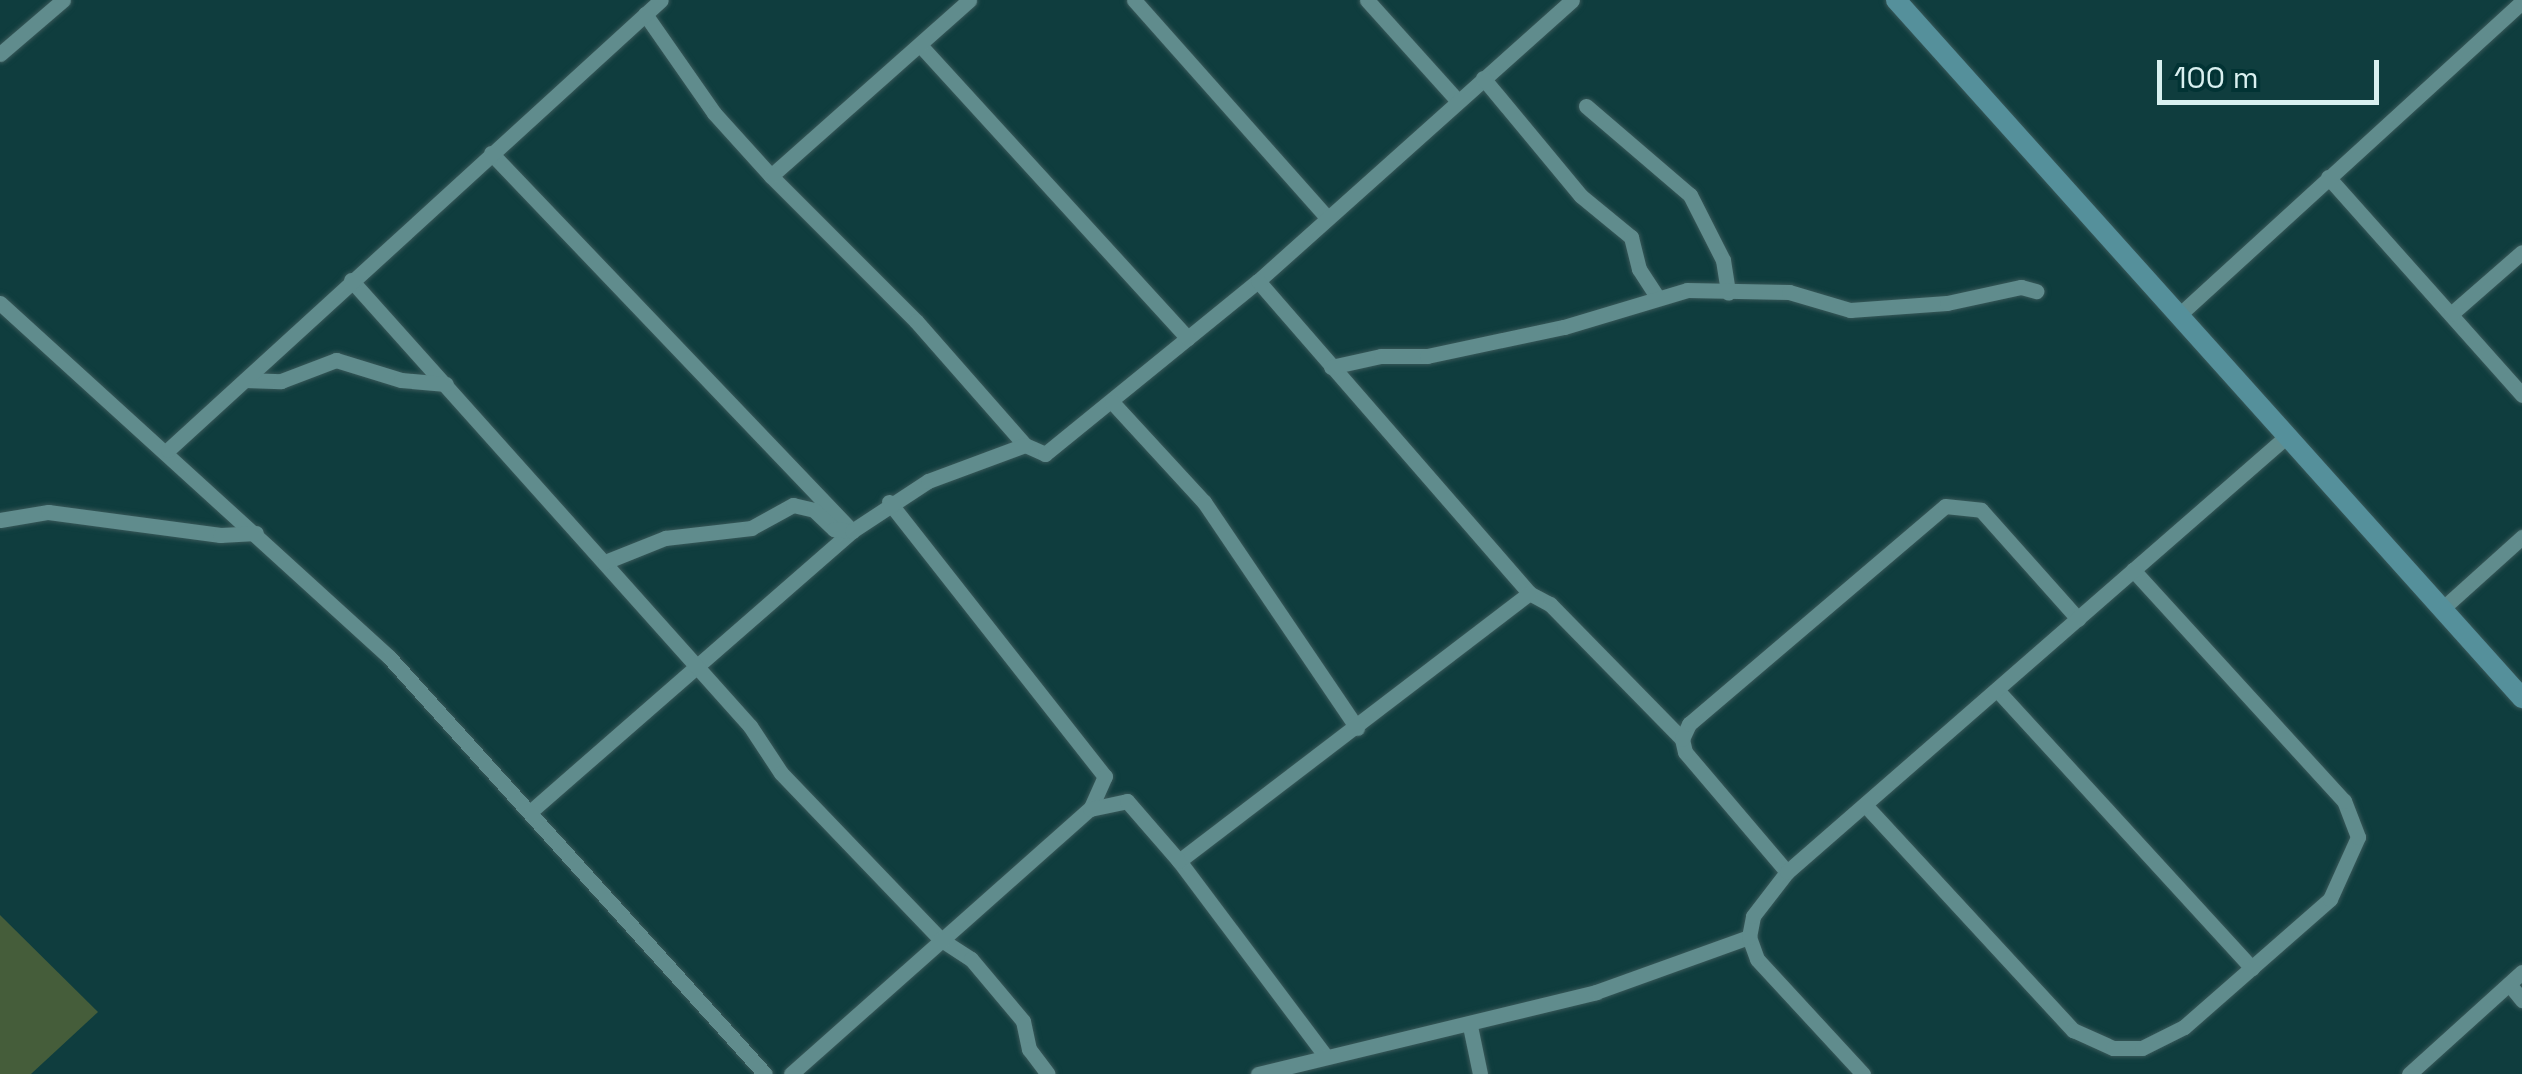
<!DOCTYPE html>
<html>
<head>
<meta charset="utf-8">
<style>
	body { margin:0 }
	#map { position:relative; width:2522px; height:1074px; overflow:hidden; background:#0f3d3e; font-family:"Space Grotesk",sans-serif }
	div>[style] { position:absolute }
	.green>* { inset:0; background:#455d3a }
	.roads { filter:drop-shadow(0 0 2px #395859) drop-shadow(0 0 2px #395859) }
	.street>* { height:15px; margin:-7.5px; padding:0 7.5px; transform-origin:7.5px; border-radius:7.5px; background:#608c8d }
	.secondary>* { height:20px; margin:-10px; padding:0 10px; transform-origin:10px; border-radius:10px; background:#55909b }
	span { translate:-50% -50%; white-space:nowrap; text-align:center; line-height:1.15; -webkit-text-stroke:8px #023334; paint-order:stroke }
	.scale { position:absolute; left:2157px; top:60px; width:222px; height:45px; box-sizing:border-box; border:5px solid #d9f0f0; border-top:0; padding-left:12px; font-size:30px; line-height:35px; white-space:nowrap; color:#d9f0f0; -webkit-text-stroke:8px #023334; paint-order:stroke }
</style>
</head>
<body>
<div id="map">
	<div class="green">
		<i style="clip-path:polygon(0 915px,98px 1012px,31px 1074px,0 1074px)"></i>
	</div>
	<div class="roads">
		<div class="street">
			<i style="left:1134px;top:0;width:290px;rotate:48.4deg"></i>
			<i style="left:1367px;top:0;width:135px;rotate:48deg"></i>
			<i style="left:645px;top:14px;width:121px;rotate:55.1deg"></i>
			<i style="left:714px;top:113px;width:85px;rotate:47.9deg"></i>
			<i style="left:771px;top:176px;width:205px;rotate:45deg"></i>
			<i style="left:916px;top:321px;width:165px;rotate:48.7deg"></i>
			<i style="left:1025px;top:445px;width:22px;rotate:24deg"></i>
			<i style="left:1045px;top:454px;width:274px;rotate:-39.1deg"></i>
			<i style="left:1258px;top:281px;width:421px;rotate:-41.8deg"></i>
			<i style="left:920px;top:45px;width:397px;rotate:47.6deg"></i>
			<i style="left:0;top:54px;width:83px;rotate:-40.6deg"></i>
			<i style="left:1483px;top:78px;width:153px;rotate:50.3deg"></i>
			<i style="left:1581px;top:196px;width:65px;rotate:39.4deg"></i>
			<i style="left:1631px;top:237px;width:33px;rotate:76deg"></i>
			<i style="left:1639px;top:269px;width:33px;rotate:57deg"></i>
			<i style="left:1586px;top:106px;width:137px;rotate:40.6deg"></i>
			<i style="left:1690px;top:195px;width:73px;rotate:63.1deg"></i>
			<i style="left:1723px;top:260px;width:33px;rotate:81deg"></i>
			<i style="left:491px;top:153px;width:523px;rotate:46.32deg"></i>
			<i style="left:852px;top:531px;width:426px;rotate:138.9deg"></i>
			<i style="left:771px;top:176px;width:265px;rotate:-41.6deg"></i>
			<i style="left:2328px;top:177px;width:292px;rotate:48.3deg"></i>
			<i style="left:351px;top:280px;width:598px;rotate:48.18deg"></i>
			<i style="left:750px;top:726px;width:56px;rotate:56.6deg"></i>
			<i style="left:781px;top:773px;width:230px;rotate:46.2deg"></i>
			<i style="left:940px;top:939px;width:37px;rotate:33deg"></i>
			<i style="left:971px;top:959px;width:81px;rotate:50deg"></i>
			<i style="left:1023px;top:1021px;width:29px;rotate:78deg"></i>
			<i style="left:1029px;top:1049px;width:31px;rotate:53deg"></i>
			<i style="left:1258px;top:281px;width:413px;rotate:49deg"></i>
			<i style="left:1529px;top:593px;width:24px;rotate:28deg"></i>
			<i style="left:1550px;top:604px;width:189px;rotate:45.6deg"></i>
			<i style="left:0;top:303px;width:526px;rotate:42.3deg"></i>
			<i style="left:389px;top:657px;width:561px;rotate:47.96deg"></i>
			<i style="left:2451px;top:314px;width:94px;rotate:-41.1deg"></i>
			<i style="left:2179px;top:315px;width:464px;rotate:-42.4deg"></i>
			<i style="left:1331px;top:367px;width:51px;rotate:-12.4deg"></i>
			<i style="left:1381px;top:356px;width:46px"></i>
			<i style="left:1427px;top:356px;width:140px;rotate:-12deg"></i>
			<i style="left:1564px;top:327px;width:128px;rotate:-16.7deg"></i>
			<i style="left:1687px;top:290px;width:102px;rotate:1.1deg"></i>
			<i style="left:1789px;top:292px;width:64px;rotate:16.4deg"></i>
			<i style="left:1850px;top:310px;width:97px;rotate:-4.1deg"></i>
			<i style="left:1947px;top:303px;width:76px;rotate:-12.2deg"></i>
			<i style="left:2021px;top:287px;width:16px;rotate:15deg"></i>
			<i style="left:245px;top:380px;width:36px;rotate:2deg"></i>
			<i style="left:281px;top:381px;width:59px;rotate:-20.9deg"></i>
			<i style="left:336px;top:360px;width:68px;rotate:17.1deg"></i>
			<i style="left:401px;top:380px;width:45px;rotate:5.1deg"></i>
			<i style="left:1112px;top:402px;width:136px;rotate:47.4deg"></i>
			<i style="left:1204px;top:502px;width:273px;rotate:55.9deg"></i>
			<i style="left:168px;top:450px;width:667px;rotate:-42.39deg"></i>
			<i style="left:889px;top:502px;width:349px;rotate:51.8deg"></i>
			<i style="left:1105px;top:776px;width:36px;rotate:114deg"></i>
			<i style="left:0;top:520px;width:49px;rotate:-9.5deg"></i>
			<i style="left:48px;top:512px;width:174px;rotate:7.6deg"></i>
			<i style="left:220px;top:535px;width:36px;rotate:-3deg"></i>
			<i style="left:605px;top:562px;width:65px;rotate:-21.8deg"></i>
			<i style="left:665px;top:538px;width:87px;rotate:-6.6deg"></i>
			<i style="left:751px;top:528px;width:48px;rotate:-28.7deg"></i>
			<i style="left:793px;top:505px;width:22px;rotate:13deg"></i>
			<i style="left:814px;top:510px;width:28px;rotate:44deg"></i>
			<i style="left:834px;top:529px;width:18px;rotate:6deg"></i>
			<i style="left:852px;top:531px;width:91px;rotate:-33.3deg"></i>
			<i style="left:928px;top:481px;width:103px;rotate:-20.4deg"></i>
			<i style="left:2442px;top:609px;width:108px;rotate:-42deg"></i>
			<i style="left:1998px;top:691px;width:376px;rotate:47.5deg"></i>
			<i style="left:1867px;top:807px;width:304px;rotate:47.3deg"></i>
			<i style="left:2073px;top:1030px;width:44px;rotate:24.2deg"></i>
			<i style="left:2113px;top:1048px;width:29px"></i>
			<i style="left:2142px;top:1048px;width:47px;rotate:-26.6deg"></i>
			<i style="left:2184px;top:1027px;width:194px;rotate:-41.2deg"></i>
			<i style="left:2330px;top:899px;width:68px;rotate:-65.7deg"></i>
			<i style="left:2358px;top:837px;width:39px;rotate:-111deg"></i>
			<i style="left:2344px;top:801px;width:313px;rotate:-132.4deg"></i>
			<i style="left:1787px;top:872px;width:157px;rotate:-130.4deg"></i>
			<i style="left:1685px;top:752px;width:13px;rotate:-103deg"></i>
			<i style="left:1682px;top:739px;width:17px;rotate:-65deg"></i>
			<i style="left:1689px;top:724px;width:336px;rotate:-40.4deg"></i>
			<i style="left:1945px;top:506px;width:36px;rotate:6deg"></i>
			<i style="left:1981px;top:510px;width:146px;rotate:48.3deg"></i>
			<i style="left:2509px;top:984px;width:21px;rotate:51deg"></i>
			<i style="left:1470px;top:1026px;width:49px;rotate:78.2deg"></i>
			<i style="left:1324px;top:1054px;width:241px;rotate:-126.9deg"></i>
			<i style="left:1179px;top:861px;width:441px;rotate:-37.4deg"></i>
			<i style="left:791px;top:1074px;width:400px;rotate:-41.6deg"></i>
			<i style="left:1090px;top:809px;width:38px;rotate:-12deg"></i>
			<i style="left:1127px;top:801px;width:79px;rotate:49.1deg"></i>
			<i style="left:1258px;top:1074px;width:348px;rotate:-13.6deg"></i>
			<i style="left:1596px;top:992px;width:163px;rotate:-19.8deg"></i>
			<i style="left:1863px;top:1074px;width:156px;rotate:-132.7deg"></i>
			<i style="left:1757px;top:959px;width:23px;rotate:-110deg"></i>
			<i style="left:1749px;top:937px;width:21px;rotate:-79deg"></i>
			<i style="left:1753px;top:916px;width:56px;rotate:-52.3deg"></i>
			<i style="left:1787px;top:872px;width:663px;rotate:-41.09deg"></i>
			<i style="left:2409px;top:1074px;width:152px;rotate:-42.1deg"></i>
		</div>
		<div class="secondary">
			<i style="left:1896px;top:0;width:938px;rotate:48.11deg"></i>
		</div>
	</div>
	<div class="scale">100 m</div>
</div>
</body>
</html>
